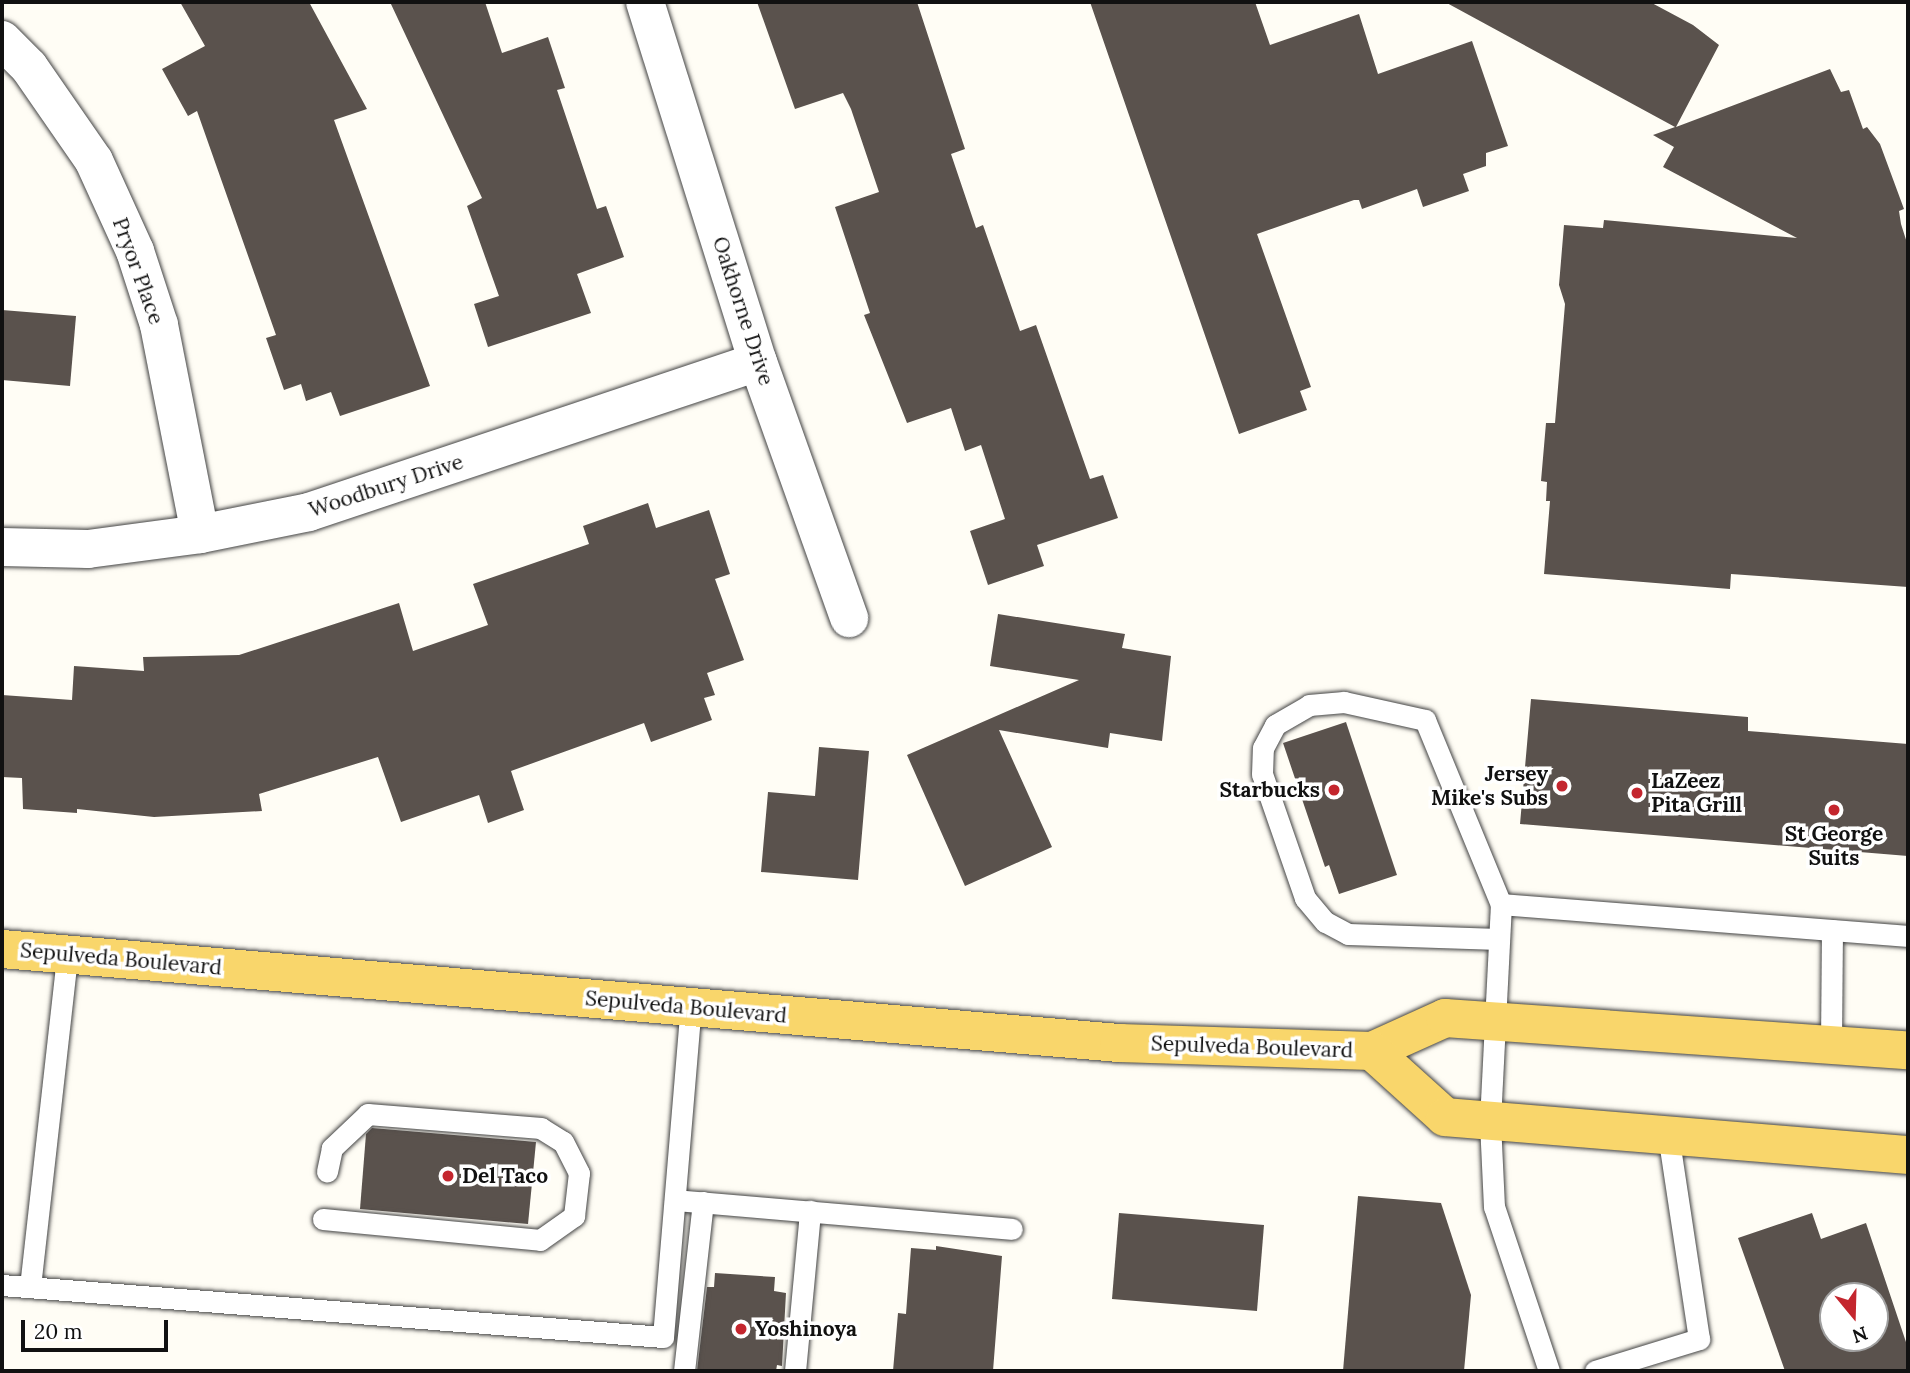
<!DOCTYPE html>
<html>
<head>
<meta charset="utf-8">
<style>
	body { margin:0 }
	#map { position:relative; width:1910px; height:1373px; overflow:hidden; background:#fffdf5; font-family:Lora,serif }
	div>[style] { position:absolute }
	.building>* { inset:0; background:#5a524d }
	.roads { filter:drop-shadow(0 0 2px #444) drop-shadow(0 0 2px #444) }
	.lane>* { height:21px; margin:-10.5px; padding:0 10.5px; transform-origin:10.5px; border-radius:10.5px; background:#fff }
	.street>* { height:38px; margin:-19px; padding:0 19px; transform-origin:19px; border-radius:19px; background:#fff }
	.primary>* { height:38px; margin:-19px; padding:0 19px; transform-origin:19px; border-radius:19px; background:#f9d66b }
	.dots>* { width:19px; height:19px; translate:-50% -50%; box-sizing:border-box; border:4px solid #fff; border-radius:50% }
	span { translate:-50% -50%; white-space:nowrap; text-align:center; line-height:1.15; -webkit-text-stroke:7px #fff; paint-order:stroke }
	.street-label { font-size:21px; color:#111 }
	.poi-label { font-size:21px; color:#111; font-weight:700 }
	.right { translate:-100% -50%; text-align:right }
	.left { translate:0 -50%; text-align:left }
	.frame { position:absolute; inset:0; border:4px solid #111; pointer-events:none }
	.north { position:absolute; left:1819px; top:1282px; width:70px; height:70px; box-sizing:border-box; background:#fff; border:2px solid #a0a0a0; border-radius:50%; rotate:161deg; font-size:19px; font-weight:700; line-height:28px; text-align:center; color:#111 }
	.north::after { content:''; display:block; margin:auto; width:24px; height:32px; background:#c4262e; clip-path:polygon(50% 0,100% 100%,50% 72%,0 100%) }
	.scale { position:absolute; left:21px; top:1320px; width:147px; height:32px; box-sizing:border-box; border:4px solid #111; border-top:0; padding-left:9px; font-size:21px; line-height:24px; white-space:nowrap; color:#111; -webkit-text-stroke:5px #fff; paint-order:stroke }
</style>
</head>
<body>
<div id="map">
	<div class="building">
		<i style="clip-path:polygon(180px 2px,309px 2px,367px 109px,334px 120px,430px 386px,340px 416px,331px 392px,306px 401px,301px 384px,284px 390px,266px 338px,276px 335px,197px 111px,188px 116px,162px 69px,205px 46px)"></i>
		<i style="clip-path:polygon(390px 2px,485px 2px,502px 53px,548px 37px,565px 88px,557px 90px,597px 209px,606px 206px,624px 257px,577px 274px,591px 313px,488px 347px,474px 304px,499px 296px,467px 206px,482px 198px)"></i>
		<i style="clip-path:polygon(757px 2px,917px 2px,965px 149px,951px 154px,976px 228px,983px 225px,1020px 331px,1036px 325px,1090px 479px,1103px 475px,1118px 518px,1037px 545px,1044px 566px,988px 585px,970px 531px,1005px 519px,981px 445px,965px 451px,951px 408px,907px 423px,864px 315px,870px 313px,835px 207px,879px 192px,851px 109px,843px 93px,795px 109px)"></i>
		<i style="clip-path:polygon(1090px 2px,1255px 2px,1270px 45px,1359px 14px,1378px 74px,1472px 41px,1508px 146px,1486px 153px,1486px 166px,1463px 174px,1469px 191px,1423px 207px,1417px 189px,1362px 209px,1359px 200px,1354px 200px,1257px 234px,1311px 387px,1300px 391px,1307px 410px,1239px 434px)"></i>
		<i style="clip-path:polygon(1445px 2px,1650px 2px,1693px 25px,1719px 45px,1676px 127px,1830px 69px,1841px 92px,1849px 90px,1863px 129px,1867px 127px,1880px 144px,1904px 209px,1899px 211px,1901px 224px,1908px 246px,1908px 587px,1731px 574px,1730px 589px,1544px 574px,1550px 501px,1546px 501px,1547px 482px,1541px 481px,1546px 423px,1555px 423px,1565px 304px,1559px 285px,1564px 225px,1603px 228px,1604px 220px,1797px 238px,1663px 167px,1674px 147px,1653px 135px,1675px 127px)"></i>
		<i style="clip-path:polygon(2px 310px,76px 316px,70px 386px,2px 380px)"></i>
		<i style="clip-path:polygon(648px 503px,656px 528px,709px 510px,730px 574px,715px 579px,744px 660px,707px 673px,715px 695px,704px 698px,712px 720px,651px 742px,644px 723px,511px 771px,524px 810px,488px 823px,479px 795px,401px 822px,378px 757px,259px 794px,262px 811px,154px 817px,77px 809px,77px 813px,23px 809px,22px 778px,2px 777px,2px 695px,72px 700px,74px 666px,144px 671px,143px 657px,239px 655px,399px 603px,413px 651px,488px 625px,473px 584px,589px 544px,583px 526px)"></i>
		<i style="clip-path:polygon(998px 614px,1125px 634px,1122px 648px,1171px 656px,1162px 741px,1110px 733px,1108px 748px,999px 730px,1052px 847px,965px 886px,907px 755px,1079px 680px,990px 666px)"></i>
		<i style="clip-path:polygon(1531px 699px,1748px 717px,1748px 731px,1908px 744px,1908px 856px,1520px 824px)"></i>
		<i style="clip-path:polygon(1346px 722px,1397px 875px,1339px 894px,1329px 865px,1325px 867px,1283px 743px)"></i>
		<i style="clip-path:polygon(819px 747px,869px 751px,858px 880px,761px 872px,768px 792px,815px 796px)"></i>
		<i style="clip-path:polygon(372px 1128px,536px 1142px,528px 1224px,360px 1209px,366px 1134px)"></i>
		<i style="clip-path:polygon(1358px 1196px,1441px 1203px,1471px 1295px,1464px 1371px,1343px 1371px)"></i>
		<i style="clip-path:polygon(1119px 1213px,1264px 1225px,1257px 1311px,1112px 1299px)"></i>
		<i style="clip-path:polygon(evenodd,1812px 1213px,1821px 1239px,1866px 1223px,1908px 1348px,1908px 1371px,1785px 1371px,1738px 1238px,1812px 1213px,1833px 1296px,1875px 1296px,1875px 1338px,1833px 1338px,1833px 1296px)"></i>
		<i style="clip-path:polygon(936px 1246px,1002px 1256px,993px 1371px,893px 1371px,898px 1313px,906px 1314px,911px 1248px,936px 1250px)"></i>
		<i style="clip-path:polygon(715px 1273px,775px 1277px,774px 1291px,786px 1293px,782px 1366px,777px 1365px,776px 1371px,697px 1371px,707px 1287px,714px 1287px)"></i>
	</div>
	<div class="roads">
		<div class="lane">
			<i style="left:1499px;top:939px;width:151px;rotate:-178.1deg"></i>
			<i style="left:1348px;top:934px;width:26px;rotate:-152deg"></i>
			<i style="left:1325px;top:922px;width:31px;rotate:-130deg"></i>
			<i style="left:1305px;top:898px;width:131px;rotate:-109.1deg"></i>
			<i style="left:1262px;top:774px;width:26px;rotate:-88deg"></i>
			<i style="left:1263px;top:748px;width:26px;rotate:-62deg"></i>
			<i style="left:1275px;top:725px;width:39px;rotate:-30deg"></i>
			<i style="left:1309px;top:705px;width:35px;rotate:-5deg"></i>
			<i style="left:1344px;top:702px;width:83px;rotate:12.5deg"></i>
			<i style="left:1425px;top:720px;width:199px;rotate:67.6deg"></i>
			<i style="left:1831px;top:1043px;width:113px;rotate:-89.5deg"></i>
			<i style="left:675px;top:1200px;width:338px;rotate:4.9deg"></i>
			<i style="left:323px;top:1219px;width:218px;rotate:5.5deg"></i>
			<i style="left:540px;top:1240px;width:42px;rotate:-35.2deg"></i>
			<i style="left:574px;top:1216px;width:43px;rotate:-83.4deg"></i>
			<i style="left:579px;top:1173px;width:35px;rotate:-117deg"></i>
			<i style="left:563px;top:1142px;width:26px;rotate:-148deg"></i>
			<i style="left:541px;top:1128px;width:174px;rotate:-175.4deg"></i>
			<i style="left:368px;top:1114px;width:50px;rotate:136.6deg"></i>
			<i style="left:332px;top:1148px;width:24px;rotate:102deg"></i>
			<i style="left:2px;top:1285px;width:663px;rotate:4.5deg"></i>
			<i style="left:663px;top:1337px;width:331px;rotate:-85.2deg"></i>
			<i style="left:30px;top:1287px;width:334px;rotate:-83.6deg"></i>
			<i style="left:684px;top:1371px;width:170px;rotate:-83.6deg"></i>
			<i style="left:795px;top:1371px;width:161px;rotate:-84.6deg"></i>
			<i style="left:1549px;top:1371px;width:173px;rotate:-108.5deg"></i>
			<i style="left:1494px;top:1207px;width:86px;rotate:-92.7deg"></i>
			<i style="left:1490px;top:1121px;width:217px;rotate:-87.1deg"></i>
			<i style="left:1501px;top:904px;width:408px;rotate:4.5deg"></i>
			<i style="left:1595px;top:1371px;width:109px;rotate:-17.1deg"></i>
			<i style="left:1699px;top:1339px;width:206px;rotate:-98.6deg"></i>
		</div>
		<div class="street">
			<i style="left:645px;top:2px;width:377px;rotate:72.6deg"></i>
			<i style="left:758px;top:362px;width:272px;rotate:70.4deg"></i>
			<i style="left:2px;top:40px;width:38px;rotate:45deg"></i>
			<i style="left:29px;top:67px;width:114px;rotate:55.3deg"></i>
			<i style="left:94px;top:161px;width:99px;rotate:65.5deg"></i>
			<i style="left:135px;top:251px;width:78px;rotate:72deg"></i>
			<i style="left:159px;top:325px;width:213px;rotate:78.9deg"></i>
			<i style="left:2px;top:547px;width:86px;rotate:1.3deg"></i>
			<i style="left:88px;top:549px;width:113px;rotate:-7.6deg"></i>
			<i style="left:200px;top:534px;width:111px;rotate:-11.4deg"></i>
			<i style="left:309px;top:512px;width:473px;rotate:-18.5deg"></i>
		</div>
		<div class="primary">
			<i style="left:2px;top:949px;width:1121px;rotate:4.81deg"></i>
			<i style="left:1119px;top:1043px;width:253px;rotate:1.8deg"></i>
			<i style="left:1372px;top:1051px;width:80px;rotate:-24.3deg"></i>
			<i style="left:1445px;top:1018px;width:464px;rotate:4deg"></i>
			<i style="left:1372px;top:1051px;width:98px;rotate:42.1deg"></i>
			<i style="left:1445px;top:1117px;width:465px;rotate:4.7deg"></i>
		</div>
	</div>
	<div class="dots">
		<i style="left:1562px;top:786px;background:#c4262e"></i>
		<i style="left:1334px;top:790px;background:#c4262e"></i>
		<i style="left:1637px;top:793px;background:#c4262e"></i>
		<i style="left:1834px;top:810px;background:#c4262e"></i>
		<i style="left:448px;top:1176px;background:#c4262e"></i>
		<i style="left:741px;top:1329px;background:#c4262e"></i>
	</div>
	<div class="street-label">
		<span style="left:138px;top:271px;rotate:70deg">Pryor Place</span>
		<span style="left:743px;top:311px;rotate:72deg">Oakhorne Drive</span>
		<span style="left:386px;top:486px;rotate:-18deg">Woodbury Drive</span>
		<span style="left:121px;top:959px;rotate:5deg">Sepulveda Boulevard</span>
		<span style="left:686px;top:1007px;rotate:5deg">Sepulveda Boulevard</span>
		<span style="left:1252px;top:1047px;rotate:2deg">Sepulveda Boulevard</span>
	</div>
	<div class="poi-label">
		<span class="right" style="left:1548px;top:786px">Jersey<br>Mike's Subs</span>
		<span class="left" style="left:1651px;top:793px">LaZeez<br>Pita Grill</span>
		<span class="right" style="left:1320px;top:790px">Starbucks</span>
		<span style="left:1834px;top:846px">St George<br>Suits</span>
		<span class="left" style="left:462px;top:1176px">Del Taco</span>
		<span class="left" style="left:755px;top:1329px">Yoshinoya</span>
	</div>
	<div class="frame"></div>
	<div class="north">N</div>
	<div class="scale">20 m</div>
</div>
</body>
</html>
